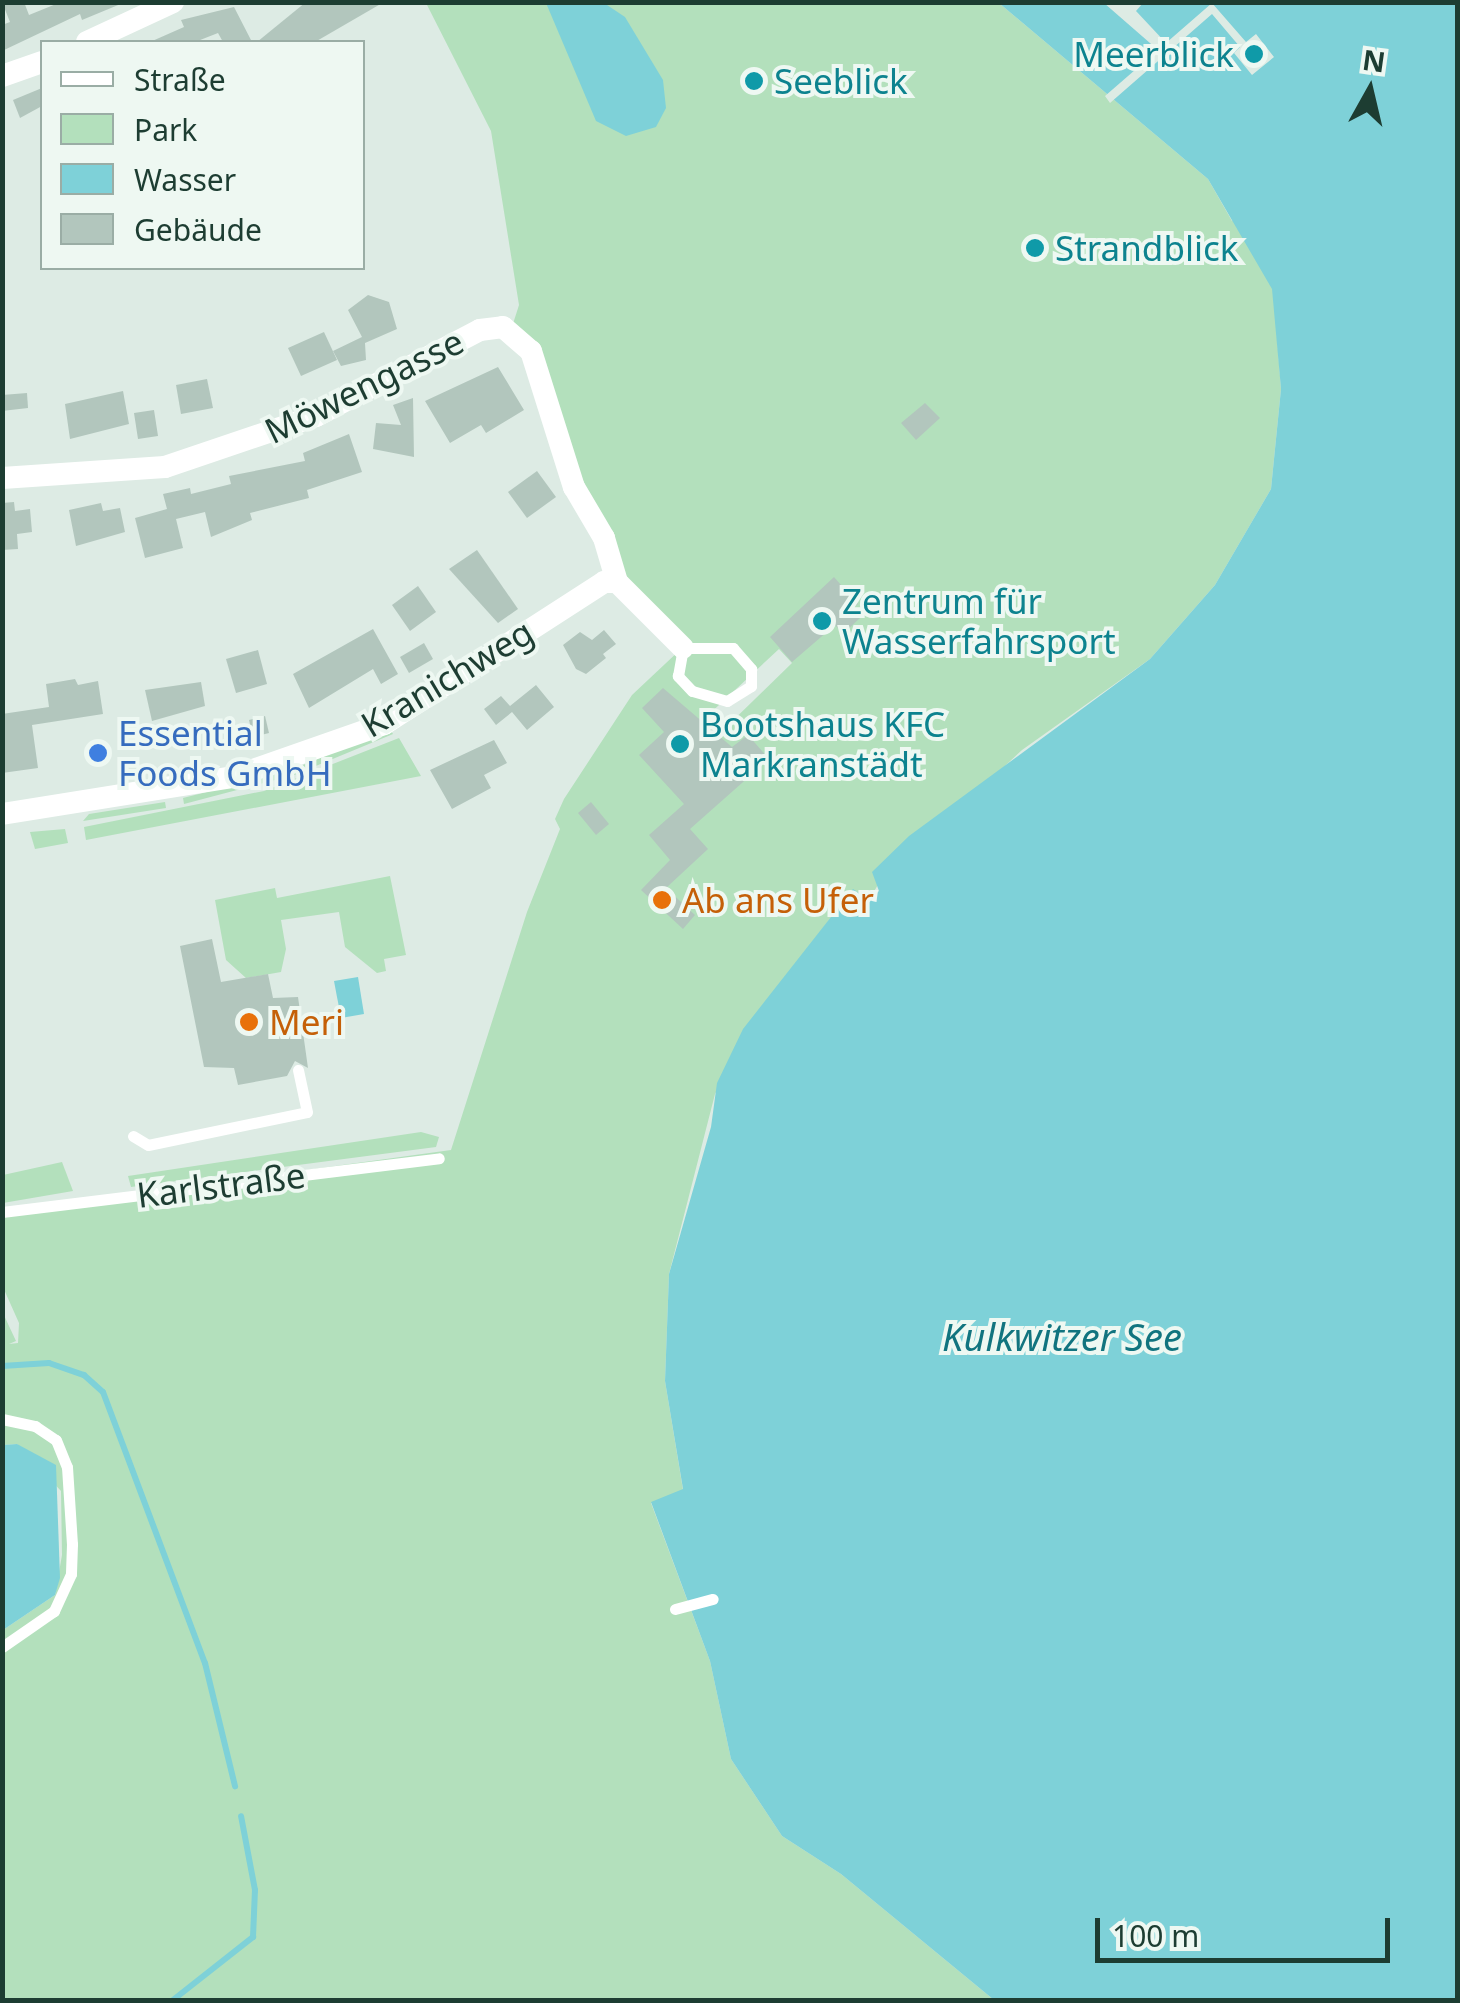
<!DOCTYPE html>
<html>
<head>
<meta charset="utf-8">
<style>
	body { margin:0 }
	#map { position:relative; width:1460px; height:2003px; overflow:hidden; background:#ddebe4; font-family:"Noto Sans",sans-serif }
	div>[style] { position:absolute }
	.green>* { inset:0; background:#b3e0bc }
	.water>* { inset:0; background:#7ed1d8 }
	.pier>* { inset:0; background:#ddebe4 }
	.stream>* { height:6px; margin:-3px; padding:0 3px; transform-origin:3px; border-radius:3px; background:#7ed1d8 }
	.building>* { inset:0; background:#b2c6bd }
	.lane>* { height:11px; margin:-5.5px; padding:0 5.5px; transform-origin:5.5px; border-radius:5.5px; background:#fff }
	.street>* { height:22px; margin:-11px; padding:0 11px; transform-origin:11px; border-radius:11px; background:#fff }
	.dots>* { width:28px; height:28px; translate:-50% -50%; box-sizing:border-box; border:5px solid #eef8f2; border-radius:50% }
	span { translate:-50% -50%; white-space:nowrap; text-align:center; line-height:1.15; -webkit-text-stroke:8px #eef8f2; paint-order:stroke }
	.culture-label { font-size:35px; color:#0d838f }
	.right { translate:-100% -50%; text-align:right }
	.left { translate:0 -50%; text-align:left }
	.street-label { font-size:35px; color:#1d3d32 }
	.shop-label { font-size:35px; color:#366cbe }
	.food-label { font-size:35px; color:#c56008 }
	.water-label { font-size:38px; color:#11747f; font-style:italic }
	.frame { position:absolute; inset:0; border:5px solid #1d3d32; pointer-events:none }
	.legend { position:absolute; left:40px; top:40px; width:325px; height:230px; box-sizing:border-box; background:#eef8f2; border:2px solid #9aada5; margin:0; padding:12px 18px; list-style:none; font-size:30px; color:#1d3d32 }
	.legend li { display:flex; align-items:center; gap:20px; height:50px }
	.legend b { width:50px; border:2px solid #9aada5 }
	.north { position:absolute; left:1320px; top:40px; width:100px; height:100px; -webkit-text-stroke:8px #eef8f2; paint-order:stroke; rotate:8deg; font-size:28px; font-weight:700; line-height:40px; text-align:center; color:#1d3d32 }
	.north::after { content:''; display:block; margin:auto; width:35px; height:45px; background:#1d3d32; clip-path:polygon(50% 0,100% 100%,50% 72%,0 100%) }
	.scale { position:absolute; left:1095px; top:1918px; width:295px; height:45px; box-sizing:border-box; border:5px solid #1d3d32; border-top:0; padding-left:12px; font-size:30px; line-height:35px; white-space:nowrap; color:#1d3d32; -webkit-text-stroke:8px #eef8f2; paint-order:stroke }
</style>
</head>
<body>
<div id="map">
	<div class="green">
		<i style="clip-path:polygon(evenodd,426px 3px,999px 3px,1208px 179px,1232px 221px,1268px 220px,1281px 389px,1271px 489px,1215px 585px,1150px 659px,1022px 750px,879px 883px,869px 900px,852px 890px,769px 999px,715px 1094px,669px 1274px,665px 1381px,683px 1490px,651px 1503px,710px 1661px,731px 1759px,782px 1836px,841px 1874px,994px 2000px,3px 2000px,3px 1630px,55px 1595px,62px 1555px,61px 1491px,17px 1444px,3px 1445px,2px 1311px,16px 1341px,9px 1344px,18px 1343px,19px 1323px,2px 1285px,3px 1212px,451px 1150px,527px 912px,560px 829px,555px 819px,564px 799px,632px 695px,682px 648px,617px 582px,511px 330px,519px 305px,491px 131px,426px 3px,779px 649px,792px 663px,717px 736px,704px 719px,779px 649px)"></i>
		<i style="clip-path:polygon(390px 729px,393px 734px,294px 775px,184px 804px,183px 798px,286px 772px)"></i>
		<i style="clip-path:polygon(399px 738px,421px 776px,86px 840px,84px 827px,264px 791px)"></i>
		<i style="clip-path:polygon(165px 802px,166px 808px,83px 821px,89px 814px)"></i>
		<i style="clip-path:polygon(65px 829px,68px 843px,35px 849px,30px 832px)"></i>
		<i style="clip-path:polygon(390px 876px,406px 955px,384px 959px,386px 971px,377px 973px,345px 947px,339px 912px,281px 920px,286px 949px,281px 972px,246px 978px,226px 960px,215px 900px,275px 888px,277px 898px)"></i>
		<i style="clip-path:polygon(421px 1132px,439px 1137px,436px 1147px,131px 1187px,128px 1176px)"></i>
		<i style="clip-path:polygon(62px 1162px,73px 1191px,3px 1203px,3px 1175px)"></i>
	</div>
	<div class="water">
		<i style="clip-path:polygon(546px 3px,604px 3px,625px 17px,663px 80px,666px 108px,656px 127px,626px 136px,596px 121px)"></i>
		<i style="clip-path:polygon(999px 3px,1457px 3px,1457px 2000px,994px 2000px,841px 1874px,782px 1836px,731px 1759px,710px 1661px,651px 1502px,683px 1489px,665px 1381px,669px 1274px,711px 1127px,717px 1083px,743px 1029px,853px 889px,869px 900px,879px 891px,872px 872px,909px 836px,1150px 659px,1215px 585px,1271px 489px,1281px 389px,1272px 289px,1208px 179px)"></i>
		<i style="clip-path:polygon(358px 977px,364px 1014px,341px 1018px,334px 981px)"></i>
		<i style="clip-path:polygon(17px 1444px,56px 1465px,60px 1578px,55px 1595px,3px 1630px,3px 1445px)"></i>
	</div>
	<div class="pier">
		<i style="clip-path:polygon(1104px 3px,1143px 3px,1136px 11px,1166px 43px,1212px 3px,1246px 42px,1256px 34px,1274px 57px,1252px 75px,1234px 53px,1240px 47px,1212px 14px,1110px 103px,1105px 96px,1158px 50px)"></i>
	</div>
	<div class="stream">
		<i style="left:2px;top:1366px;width:47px;rotate:-3.7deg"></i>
		<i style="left:49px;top:1363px;width:37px;rotate:19deg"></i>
		<i style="left:84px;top:1375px;width:25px;rotate:42deg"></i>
		<i style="left:103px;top:1392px;width:290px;rotate:69.4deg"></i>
		<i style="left:205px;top:1663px;width:127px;rotate:76.3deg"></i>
		<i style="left:173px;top:2000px;width:102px;rotate:-38.2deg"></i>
		<i style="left:253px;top:1937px;width:47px;rotate:-87.6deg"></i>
		<i style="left:255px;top:1890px;width:75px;rotate:-100.7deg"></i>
	</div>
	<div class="building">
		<i style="clip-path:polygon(2px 2px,24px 2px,29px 15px,61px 2px,123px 3px,82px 20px,80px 14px,2px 51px,2px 25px,10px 22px)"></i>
		<i style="clip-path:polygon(306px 2px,384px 2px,315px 42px,257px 42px)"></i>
		<i style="clip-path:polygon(234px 7px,252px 42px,223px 42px,218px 33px,195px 42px,150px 42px,184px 27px,181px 20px)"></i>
		<i style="clip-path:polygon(42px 88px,42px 106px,20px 118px,13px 100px)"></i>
		<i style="clip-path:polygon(368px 295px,389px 302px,397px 329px,365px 343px,366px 360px,341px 366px,333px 351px,362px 337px,348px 310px)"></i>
		<i style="clip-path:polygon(324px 332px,337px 360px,301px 376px,288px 348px)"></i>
		<i style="clip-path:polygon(498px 367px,524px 410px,486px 433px,481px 425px,450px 443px,425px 401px)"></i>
		<i style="clip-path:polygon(207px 379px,213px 408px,181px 414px,176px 385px)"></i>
		<i style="clip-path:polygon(123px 391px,129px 424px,70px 439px,65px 404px)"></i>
		<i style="clip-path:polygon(27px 393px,28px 408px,2px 411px,2px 395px)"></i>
		<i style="clip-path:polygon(413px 398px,414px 457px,373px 449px,376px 423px,401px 425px,393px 405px)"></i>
		<i style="clip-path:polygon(925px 403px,940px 418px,916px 440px,901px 423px)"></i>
		<i style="clip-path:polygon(154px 410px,158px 436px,138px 439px,134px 413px)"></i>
		<i style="clip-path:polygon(349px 434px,362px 472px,307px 490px,309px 498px,250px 513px,252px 520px,211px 537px,205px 512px,176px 519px,183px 548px,145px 558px,135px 518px,167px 509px,163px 494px,190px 488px,191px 494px,231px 484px,229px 476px,305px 461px,303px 453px)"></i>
		<i style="clip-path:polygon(537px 471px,556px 497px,527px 518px,508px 492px)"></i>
		<i style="clip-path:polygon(14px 502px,15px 511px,30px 509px,32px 532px,17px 534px,18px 549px,2px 550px,2px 503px)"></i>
		<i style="clip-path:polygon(101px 503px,103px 511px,120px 508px,125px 532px,76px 546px,69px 510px)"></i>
		<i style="clip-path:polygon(477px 550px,518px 609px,498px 623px,449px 569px)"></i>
		<i style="clip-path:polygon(834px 577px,858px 604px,853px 608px,861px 617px,843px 634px,835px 625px,792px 662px,770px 637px)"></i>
		<i style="clip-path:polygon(418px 586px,436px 612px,410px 631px,392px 605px)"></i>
		<i style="clip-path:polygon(373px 629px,398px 674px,381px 684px,373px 669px,309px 708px,293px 674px)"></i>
		<i style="clip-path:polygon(604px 630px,616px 644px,603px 654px,606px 658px,586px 674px,576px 669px,563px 645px,580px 632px,592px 640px)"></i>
		<i style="clip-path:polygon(424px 643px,433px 659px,409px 673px,400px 657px)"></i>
		<i style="clip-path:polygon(258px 650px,267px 684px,236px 693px,226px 659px)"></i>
		<i style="clip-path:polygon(75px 679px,78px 685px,98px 681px,103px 714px,32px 725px,38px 768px,2px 773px,2px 714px,49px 707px,46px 684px)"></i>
		<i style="clip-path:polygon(201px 682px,205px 706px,152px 721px,145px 690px)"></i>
		<i style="clip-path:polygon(536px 685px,554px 707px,527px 730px,512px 712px,496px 725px,484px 709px,501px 696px,510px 706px)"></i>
		<i style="clip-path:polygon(663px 688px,732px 747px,748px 735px,769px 759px,690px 829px,708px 849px,666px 888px,695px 915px,683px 929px,641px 890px,670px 860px,649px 835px,684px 804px,639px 755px,664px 732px,642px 708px)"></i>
		<i style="clip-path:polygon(265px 716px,269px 733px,253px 737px,249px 720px)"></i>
		<i style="clip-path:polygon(494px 740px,507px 763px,484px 775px,491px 788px,452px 809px,430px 770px)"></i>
		<i style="clip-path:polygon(591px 802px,609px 824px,596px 835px,578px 813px)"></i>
		<i style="clip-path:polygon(212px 939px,221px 982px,268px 974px,273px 998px,298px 997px,308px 1068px,295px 1061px,287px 1076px,238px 1085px,234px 1068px,204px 1067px,180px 946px)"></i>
	</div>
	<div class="lane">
		<i style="left:683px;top:648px;width:50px"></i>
		<i style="left:733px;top:648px;width:28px;rotate:49deg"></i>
		<i style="left:751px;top:669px;width:17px;rotate:90deg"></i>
		<i style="left:751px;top:686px;width:28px;rotate:148deg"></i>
		<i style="left:727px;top:701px;width:36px;rotate:-164deg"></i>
		<i style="left:692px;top:691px;width:21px;rotate:-133deg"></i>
		<i style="left:678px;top:676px;width:28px;rotate:-80deg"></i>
		<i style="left:133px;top:1136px;width:17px;rotate:31deg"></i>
		<i style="left:148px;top:1145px;width:162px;rotate:-11.7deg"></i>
		<i style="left:307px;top:1112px;width:43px;rotate:-102.1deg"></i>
		<i style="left:2px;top:1212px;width:440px;rotate:-7deg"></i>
		<i style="left:2px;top:1419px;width:34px;rotate:12deg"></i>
		<i style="left:35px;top:1426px;width:25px;rotate:34deg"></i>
		<i style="left:56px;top:1440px;width:29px;rotate:68deg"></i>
		<i style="left:67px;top:1467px;width:77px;rotate:86.3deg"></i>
		<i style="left:72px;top:1544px;width:30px;rotate:92deg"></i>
		<i style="left:71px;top:1574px;width:41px;rotate:114.7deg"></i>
		<i style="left:54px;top:1611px;width:63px;rotate:145.3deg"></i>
		<i style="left:675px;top:1609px;width:39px;rotate:-15deg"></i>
	</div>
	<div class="street">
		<i style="left:87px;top:42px;width:95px;rotate:-24.9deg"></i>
		<i style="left:2px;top:76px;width:42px;rotate:-19.3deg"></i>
		<i style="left:2px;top:478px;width:163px;rotate:-3.9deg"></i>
		<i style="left:165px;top:467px;width:159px;rotate:-18.7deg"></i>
		<i style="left:316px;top:416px;width:185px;rotate:-27.7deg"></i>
		<i style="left:480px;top:330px;width:23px;rotate:-7deg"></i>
		<i style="left:503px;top:327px;width:37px;rotate:41deg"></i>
		<i style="left:531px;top:351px;width:143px;rotate:72.5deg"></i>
		<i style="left:574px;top:487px;width:59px;rotate:59.5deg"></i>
		<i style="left:604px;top:538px;width:46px;rotate:73.5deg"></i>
		<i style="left:2px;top:814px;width:234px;rotate:-9.1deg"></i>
		<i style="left:233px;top:777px;width:160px;rotate:-19.3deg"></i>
		<i style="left:384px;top:724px;width:262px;rotate:-32.8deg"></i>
		<i style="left:604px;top:582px;width:13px"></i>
		<i style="left:617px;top:582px;width:93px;rotate:45deg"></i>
	</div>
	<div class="dots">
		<i style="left:1254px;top:54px;background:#0f9aa8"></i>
		<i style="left:754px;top:81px;background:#0f9aa8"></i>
		<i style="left:1035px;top:248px;background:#0f9aa8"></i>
		<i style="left:822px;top:621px;background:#0f9aa8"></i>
		<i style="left:680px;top:744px;background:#0f9aa8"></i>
		<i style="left:98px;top:753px;background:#3f7fe0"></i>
		<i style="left:662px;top:900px;background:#e8710a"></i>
		<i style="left:249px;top:1022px;background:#e8710a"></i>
	</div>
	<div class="culture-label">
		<span class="right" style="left:1234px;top:54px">Meerblick</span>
		<span class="left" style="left:774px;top:81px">Seeblick</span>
		<span class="left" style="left:1055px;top:248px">Strandblick</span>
		<span class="left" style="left:842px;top:621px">Zentrum für<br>Wasserfahrsport</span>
		<span class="left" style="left:700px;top:744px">Bootshaus KFC<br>Markranstädt</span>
	</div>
	<div class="street-label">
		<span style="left:364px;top:386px;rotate:-26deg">Möwengasse</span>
		<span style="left:447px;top:678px;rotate:-31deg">Kranichweg</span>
		<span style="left:221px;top:1185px;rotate:-7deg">Karlstraße</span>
	</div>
	<div class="shop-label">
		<span class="left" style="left:118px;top:753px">Essential<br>Foods GmbH</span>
	</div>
	<div class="food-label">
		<span class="left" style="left:682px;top:900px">Ab ans Ufer</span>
		<span class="left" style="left:269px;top:1022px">Meri</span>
	</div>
	<div class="water-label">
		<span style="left:1062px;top:1337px">Kulkwitzer See</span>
	</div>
	<div class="frame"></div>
	<ul class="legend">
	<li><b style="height:12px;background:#fff"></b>Straße</li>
	<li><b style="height:28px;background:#b3e0bc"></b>Park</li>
	<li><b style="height:28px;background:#7ed1d8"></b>Wasser</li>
	<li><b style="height:28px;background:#b2c6bd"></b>Gebäude</li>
	</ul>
	<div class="north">N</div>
	<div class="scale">100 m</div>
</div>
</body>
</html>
